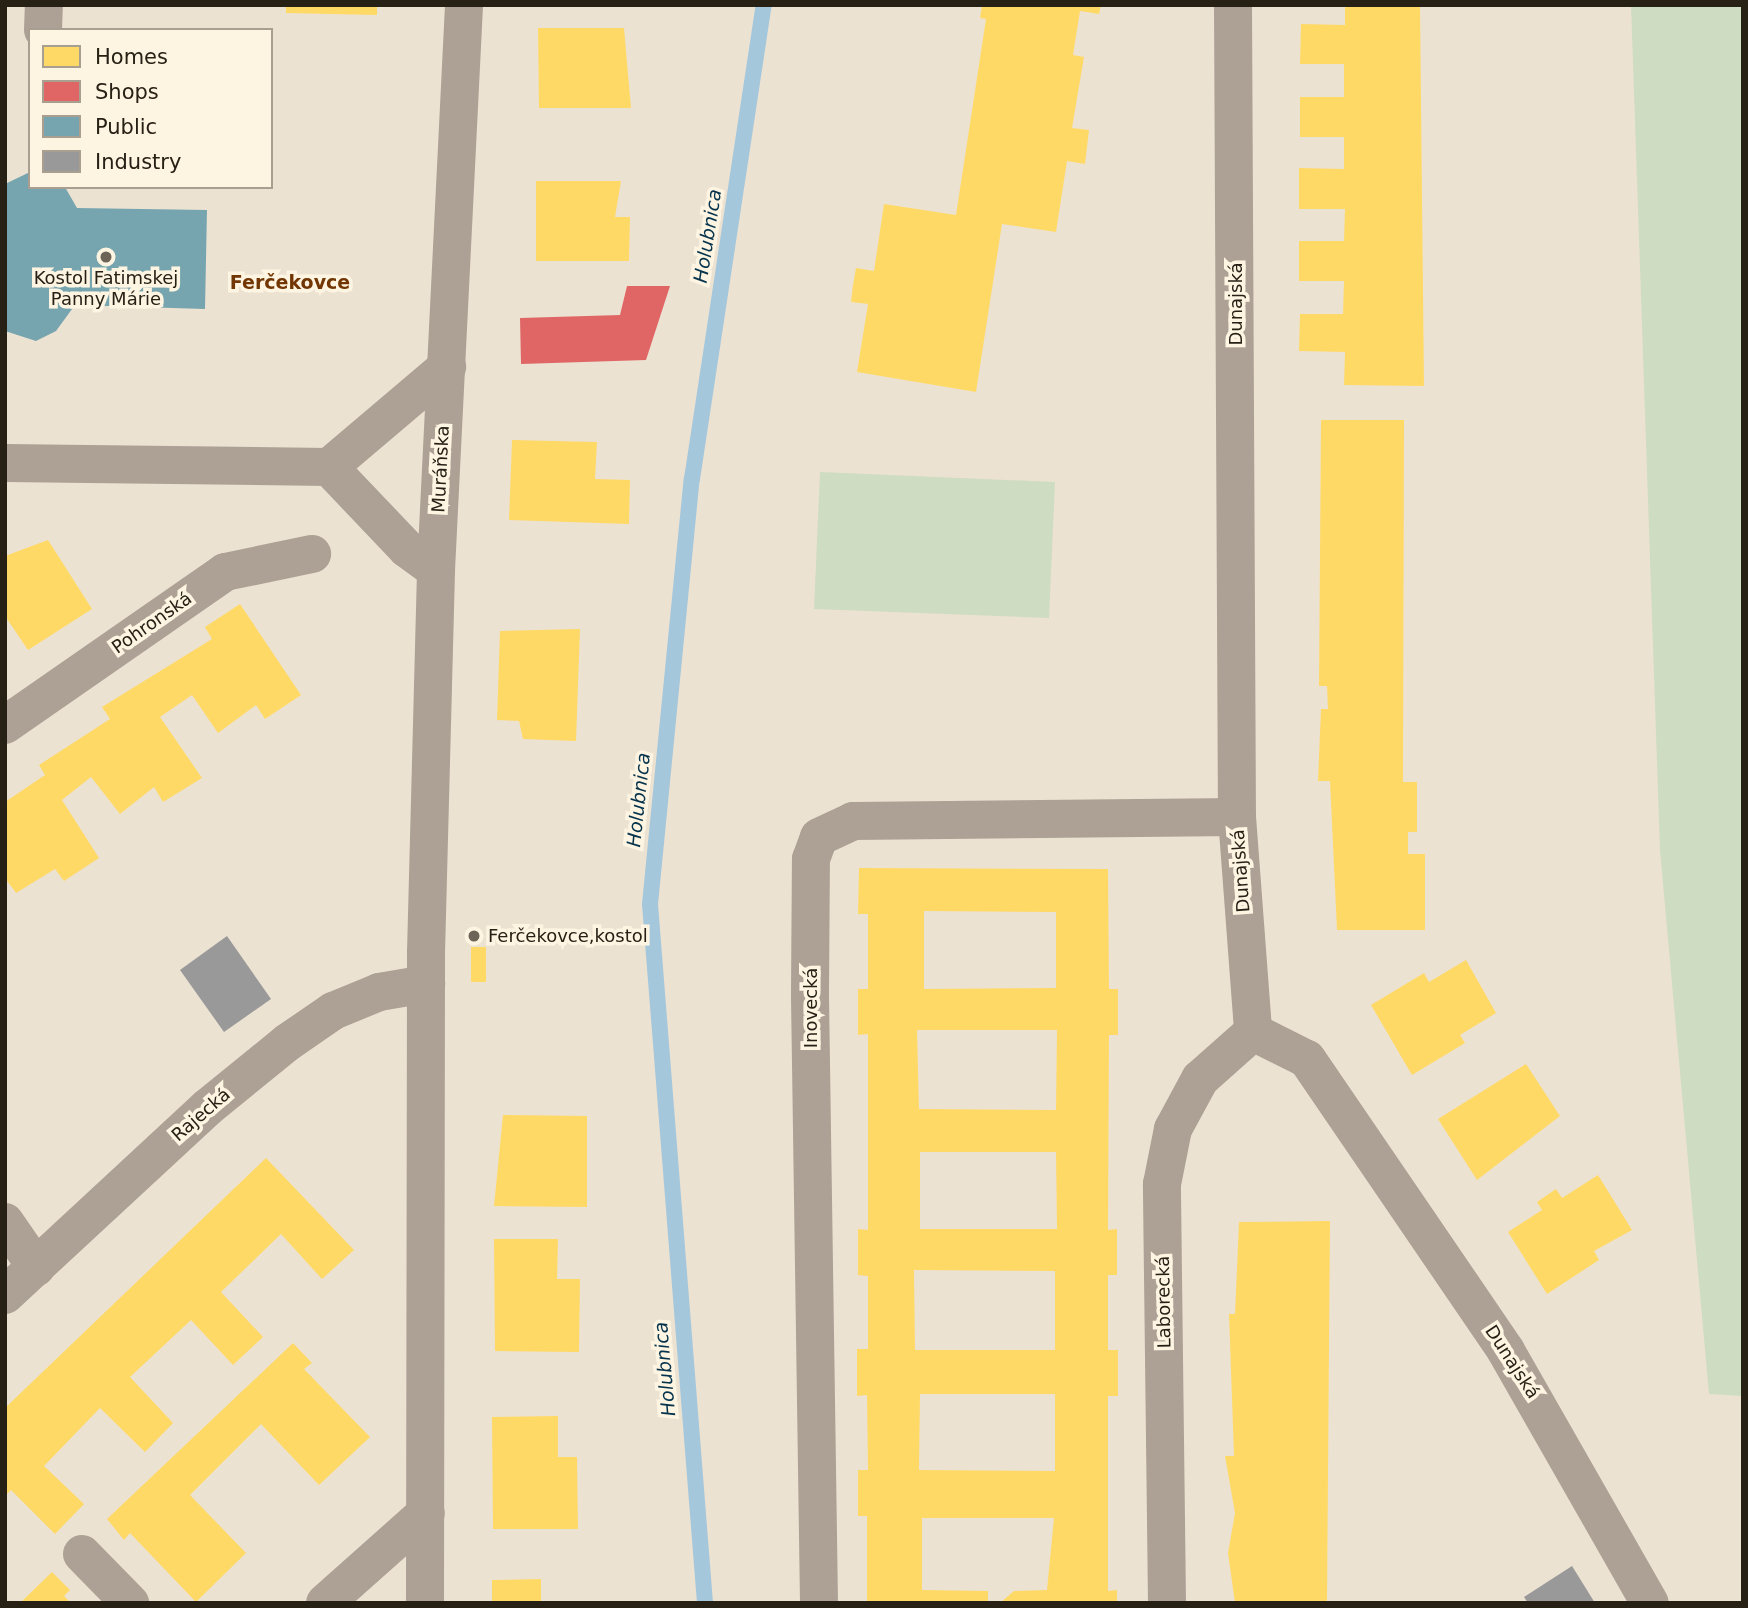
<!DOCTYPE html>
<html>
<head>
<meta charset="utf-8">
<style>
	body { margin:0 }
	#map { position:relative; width:1748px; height:1608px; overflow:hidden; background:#ece2d2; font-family:"DejaVu Sans",sans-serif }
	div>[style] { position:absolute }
	.green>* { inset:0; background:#cedcc2 }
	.homes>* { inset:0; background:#ffd966 }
	.shops>* { inset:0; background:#e06666 }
	.public>* { inset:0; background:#76a5af }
	.industry>* { inset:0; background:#999 }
	.stream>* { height:16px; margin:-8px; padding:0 8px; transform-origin:8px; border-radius:8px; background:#a5c7dc }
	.street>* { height:38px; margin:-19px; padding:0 19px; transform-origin:19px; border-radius:19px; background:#ada095 }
	.dots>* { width:19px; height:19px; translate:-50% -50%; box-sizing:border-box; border:4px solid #fef4e2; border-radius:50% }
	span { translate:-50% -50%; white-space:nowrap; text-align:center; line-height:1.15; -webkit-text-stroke:7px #fef4e2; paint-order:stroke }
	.poi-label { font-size:18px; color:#262015 }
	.left { translate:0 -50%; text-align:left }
	.street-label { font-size:18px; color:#262015 }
	.water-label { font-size:19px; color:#05334c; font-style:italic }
	.neighbourhood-label { font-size:19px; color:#713602; font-weight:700 }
	.frame { position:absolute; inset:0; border:7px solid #262015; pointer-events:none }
	.legend { position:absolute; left:28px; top:28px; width:245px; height:161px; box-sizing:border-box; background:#fef4e2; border:2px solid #a89f90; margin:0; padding:9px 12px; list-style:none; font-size:21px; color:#262015 }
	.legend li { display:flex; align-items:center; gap:14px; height:35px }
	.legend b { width:35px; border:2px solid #a89f90 }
</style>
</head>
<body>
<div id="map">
	<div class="green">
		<i style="clip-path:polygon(1631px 5px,1743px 5px,1743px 1396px,1709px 1394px,1660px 850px)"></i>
		<i style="clip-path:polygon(820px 472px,1055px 482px,1049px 618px,814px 609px)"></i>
	</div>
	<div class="homes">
		<i style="clip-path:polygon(286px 5px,377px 5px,377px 15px,286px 13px)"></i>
		<i style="clip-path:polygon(982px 5px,1101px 5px,1099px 14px,1080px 11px,1073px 55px,1084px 57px,1072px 128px,1089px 130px,1085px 164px,1067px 161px,1056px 232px,1002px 224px,976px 392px,857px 372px,868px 304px,851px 302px,853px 285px,856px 268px,874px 271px,884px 204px,956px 215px,986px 19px,980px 18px)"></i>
		<i style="clip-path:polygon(1345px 5px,1420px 5px,1424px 386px,1344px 385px,1345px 352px,1299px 351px,1300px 314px,1343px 314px,1344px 281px,1299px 281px,1299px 241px,1344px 241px,1345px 209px,1299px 209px,1299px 168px,1344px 169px,1344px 137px,1300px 137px,1300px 97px,1344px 97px,1344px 64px,1300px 64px,1301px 24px,1345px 25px)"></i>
		<i style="clip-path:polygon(538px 28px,624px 28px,631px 108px,539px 108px)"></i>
		<i style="clip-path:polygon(536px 181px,621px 181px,615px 217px,630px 217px,629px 261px,536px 261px)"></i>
		<i style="clip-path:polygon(1321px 420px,1404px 420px,1403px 782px,1417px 782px,1417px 832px,1408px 832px,1408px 854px,1425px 854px,1425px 930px,1337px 930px,1330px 781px,1318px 781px,1321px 709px,1328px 709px,1327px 686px,1319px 686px)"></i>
		<i style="clip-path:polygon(512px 440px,597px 442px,595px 479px,630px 480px,629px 524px,509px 520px)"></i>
		<i style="clip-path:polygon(48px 540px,92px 609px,28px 650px,5px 616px,5px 556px)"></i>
		<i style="clip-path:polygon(240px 604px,301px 695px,265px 719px,256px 705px,218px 733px,192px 695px,160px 717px,202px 778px,163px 802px,154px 787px,120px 814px,91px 777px,62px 800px,99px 858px,64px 881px,55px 869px,16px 893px,5px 878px,5px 802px,45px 775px,39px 765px,110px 719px,102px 707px,212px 639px,205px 627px)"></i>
		<i style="clip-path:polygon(580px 629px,576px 741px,523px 739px,519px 721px,497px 720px,500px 631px)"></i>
		<i style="clip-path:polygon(evenodd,859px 868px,1108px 869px,1109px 989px,1118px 989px,1118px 1035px,1109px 1035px,1108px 1230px,1117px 1229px,1117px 1275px,1108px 1275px,1108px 1350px,1118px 1350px,1118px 1396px,1108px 1396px,1108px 1591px,1117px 1590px,1117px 1603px,1000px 1603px,1014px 1591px,1047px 1590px,1054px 1518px,922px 1518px,922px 1590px,988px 1591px,988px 1603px,867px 1603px,867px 1516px,858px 1516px,858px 1470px,868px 1470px,867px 1395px,857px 1396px,857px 1349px,868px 1349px,868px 1276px,858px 1275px,858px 1229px,868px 1230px,868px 1034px,858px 1035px,858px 989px,868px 989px,868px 914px,858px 914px,859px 868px,924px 911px,1056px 912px,1056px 988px,924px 989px,924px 911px,859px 868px,917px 1030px,1057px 1030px,1056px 1110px,919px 1109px,917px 1030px,859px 868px,920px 1152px,1056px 1152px,1057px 1229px,920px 1229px,920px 1152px,859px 868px,914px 1270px,1055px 1271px,1055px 1350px,915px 1350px,914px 1270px,859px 868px,920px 1394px,1055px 1394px,1055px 1471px,919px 1470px,920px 1394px)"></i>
		<i style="clip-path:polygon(471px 947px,486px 947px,486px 982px,471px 982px)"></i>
		<i style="clip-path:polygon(1466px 960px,1496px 1013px,1460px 1035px,1465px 1043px,1412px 1075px,1371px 1005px,1424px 973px,1429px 982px)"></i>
		<i style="clip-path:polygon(1526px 1064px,1560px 1116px,1477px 1180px,1438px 1119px)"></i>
		<i style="clip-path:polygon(503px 1115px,587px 1116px,587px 1207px,494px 1206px)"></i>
		<i style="clip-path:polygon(266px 1158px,354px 1250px,322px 1279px,281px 1234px,221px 1292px,263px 1337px,233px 1365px,191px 1320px,130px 1377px,173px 1423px,145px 1452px,100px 1408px,44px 1466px,84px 1504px,55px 1534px,11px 1490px,5px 1496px,5px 1408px)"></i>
		<i style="clip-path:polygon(1598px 1175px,1632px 1230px,1594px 1251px,1599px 1260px,1547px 1294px,1508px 1232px,1542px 1210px,1537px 1202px,1556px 1189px,1562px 1198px)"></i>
		<i style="clip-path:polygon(1330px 1221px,1327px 1603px,1235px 1603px,1228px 1553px,1235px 1513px,1225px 1456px,1234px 1456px,1229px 1314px,1235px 1314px,1239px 1222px)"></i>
		<i style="clip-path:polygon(494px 1239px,558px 1239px,557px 1279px,580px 1279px,579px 1352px,495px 1351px)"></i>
		<i style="clip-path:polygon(293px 1343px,312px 1363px,304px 1369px,370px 1437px,319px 1485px,261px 1424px,190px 1495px,246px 1553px,196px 1602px,130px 1533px,124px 1540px,107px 1519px)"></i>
		<i style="clip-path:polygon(558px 1416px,558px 1457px,577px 1457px,578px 1529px,493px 1529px,492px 1417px)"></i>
		<i style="clip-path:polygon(52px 1572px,70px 1590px,64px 1596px,71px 1603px,20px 1603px)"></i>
		<i style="clip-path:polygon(541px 1579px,541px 1603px,492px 1603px,492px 1580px)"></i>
	</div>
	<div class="shops">
		<i style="clip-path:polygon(627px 286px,670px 286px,646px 360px,521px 364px,520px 318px,620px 315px)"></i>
	</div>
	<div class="public">
		<i style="clip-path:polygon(30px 172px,30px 187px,65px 187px,77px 208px,207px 210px,205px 309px,75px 305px,56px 331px,36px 341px,5px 331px,5px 184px)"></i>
	</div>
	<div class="industry">
		<i style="clip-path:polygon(227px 936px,271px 999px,224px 1032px,180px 970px)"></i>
		<i style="clip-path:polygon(1572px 1566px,1595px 1603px,1528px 1603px,1524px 1597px)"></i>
	</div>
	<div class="stream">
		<i style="left:705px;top:1603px;width:701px;rotate:-94.5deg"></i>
		<i style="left:650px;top:904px;width:427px;rotate:-84.4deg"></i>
		<i style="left:692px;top:479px;width:479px;rotate:-81.4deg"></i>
	</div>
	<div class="street">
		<i style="left:1233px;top:5px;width:812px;rotate:89.72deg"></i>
		<i style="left:1237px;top:817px;width:216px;rotate:85.7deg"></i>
		<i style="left:1253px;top:1032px;width:60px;rotate:26.6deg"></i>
		<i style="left:1307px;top:1059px;width:353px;rotate:55.7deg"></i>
		<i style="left:1506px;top:1351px;width:290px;rotate:60.3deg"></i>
		<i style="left:43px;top:30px;width:25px;rotate:-88deg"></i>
		<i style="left:5px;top:463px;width:324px;rotate:0.7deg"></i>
		<i style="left:329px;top:467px;width:113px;rotate:46.4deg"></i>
		<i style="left:407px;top:549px;width:36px;rotate:36deg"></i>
		<i style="left:329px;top:467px;width:155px;rotate:-40.3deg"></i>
		<i style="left:5px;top:725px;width:268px;rotate:-34.8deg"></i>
		<i style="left:225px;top:572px;width:89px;rotate:-11.7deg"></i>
		<i style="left:5px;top:1222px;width:55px;rotate:55.4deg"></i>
		<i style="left:5px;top:1295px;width:277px;rotate:-42.8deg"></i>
		<i style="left:208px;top:1107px;width:103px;rotate:-39.1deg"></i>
		<i style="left:288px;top:1042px;width:55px;rotate:-34.6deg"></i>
		<i style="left:333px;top:1011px;width:50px;rotate:-22.4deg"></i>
		<i style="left:379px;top:992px;width:48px;rotate:-9.7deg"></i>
		<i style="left:82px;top:1554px;width:69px;rotate:45.6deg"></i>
		<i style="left:325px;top:1603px;width:135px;rotate:-41.7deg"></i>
		<i style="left:425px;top:1603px;width:650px;rotate:-89.91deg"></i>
		<i style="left:426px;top:953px;width:383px;rotate:-88.5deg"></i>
		<i style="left:436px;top:570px;width:566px;rotate:-87.16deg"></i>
		<i style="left:819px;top:1603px;width:609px;rotate:-90.85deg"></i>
		<i style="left:810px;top:994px;width:135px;rotate:-89.6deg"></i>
		<i style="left:811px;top:859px;width:23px;rotate:-70deg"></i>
		<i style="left:819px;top:837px;width:38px;rotate:-25deg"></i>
		<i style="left:853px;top:821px;width:384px;rotate:-0.6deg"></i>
		<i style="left:1167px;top:1603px;width:419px;rotate:-90.7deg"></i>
		<i style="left:1162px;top:1184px;width:56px;rotate:-78.7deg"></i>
		<i style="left:1173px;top:1129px;width:57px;rotate:-61.6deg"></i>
		<i style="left:1200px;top:1079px;width:71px;rotate:-41.6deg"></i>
	</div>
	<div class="dots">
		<i style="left:106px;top:257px;background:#6b6457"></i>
		<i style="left:474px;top:936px;background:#6b6457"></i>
	</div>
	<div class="poi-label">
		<span style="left:106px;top:289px">Kostol Fatimskej<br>Panny Márie</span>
		<span class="left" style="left:488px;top:936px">Ferčekovce,kostol</span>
	</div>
	<div class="street-label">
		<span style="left:1236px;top:304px;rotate:-90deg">Dunajská</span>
		<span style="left:441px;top:469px;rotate:-87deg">Muráňska</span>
		<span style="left:152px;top:623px;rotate:-35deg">Pohronská</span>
		<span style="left:1241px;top:871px;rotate:-94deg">Dunajská</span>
		<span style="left:811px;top:1008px;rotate:-90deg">Inovecká</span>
		<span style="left:201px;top:1115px;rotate:-41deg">Rajecká</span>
		<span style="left:1164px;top:1302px;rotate:-91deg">Laborecká</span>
		<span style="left:1512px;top:1362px;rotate:57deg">Dunajská</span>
	</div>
	<div class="water-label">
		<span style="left:708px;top:236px;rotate:-81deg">Holubnica</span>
		<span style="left:639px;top:800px;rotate:-84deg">Holubnica</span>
		<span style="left:665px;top:1369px;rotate:-95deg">Holubnica</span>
	</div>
	<div class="neighbourhood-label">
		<span style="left:290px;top:283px">Ferčekovce</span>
	</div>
	<div class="frame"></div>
	<ul class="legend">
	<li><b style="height:19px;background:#ffd966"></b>Homes</li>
	<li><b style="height:19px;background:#e06666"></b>Shops</li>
	<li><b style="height:19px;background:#76a5af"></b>Public</li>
	<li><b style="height:19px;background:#999"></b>Industry</li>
	</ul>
</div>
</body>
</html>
